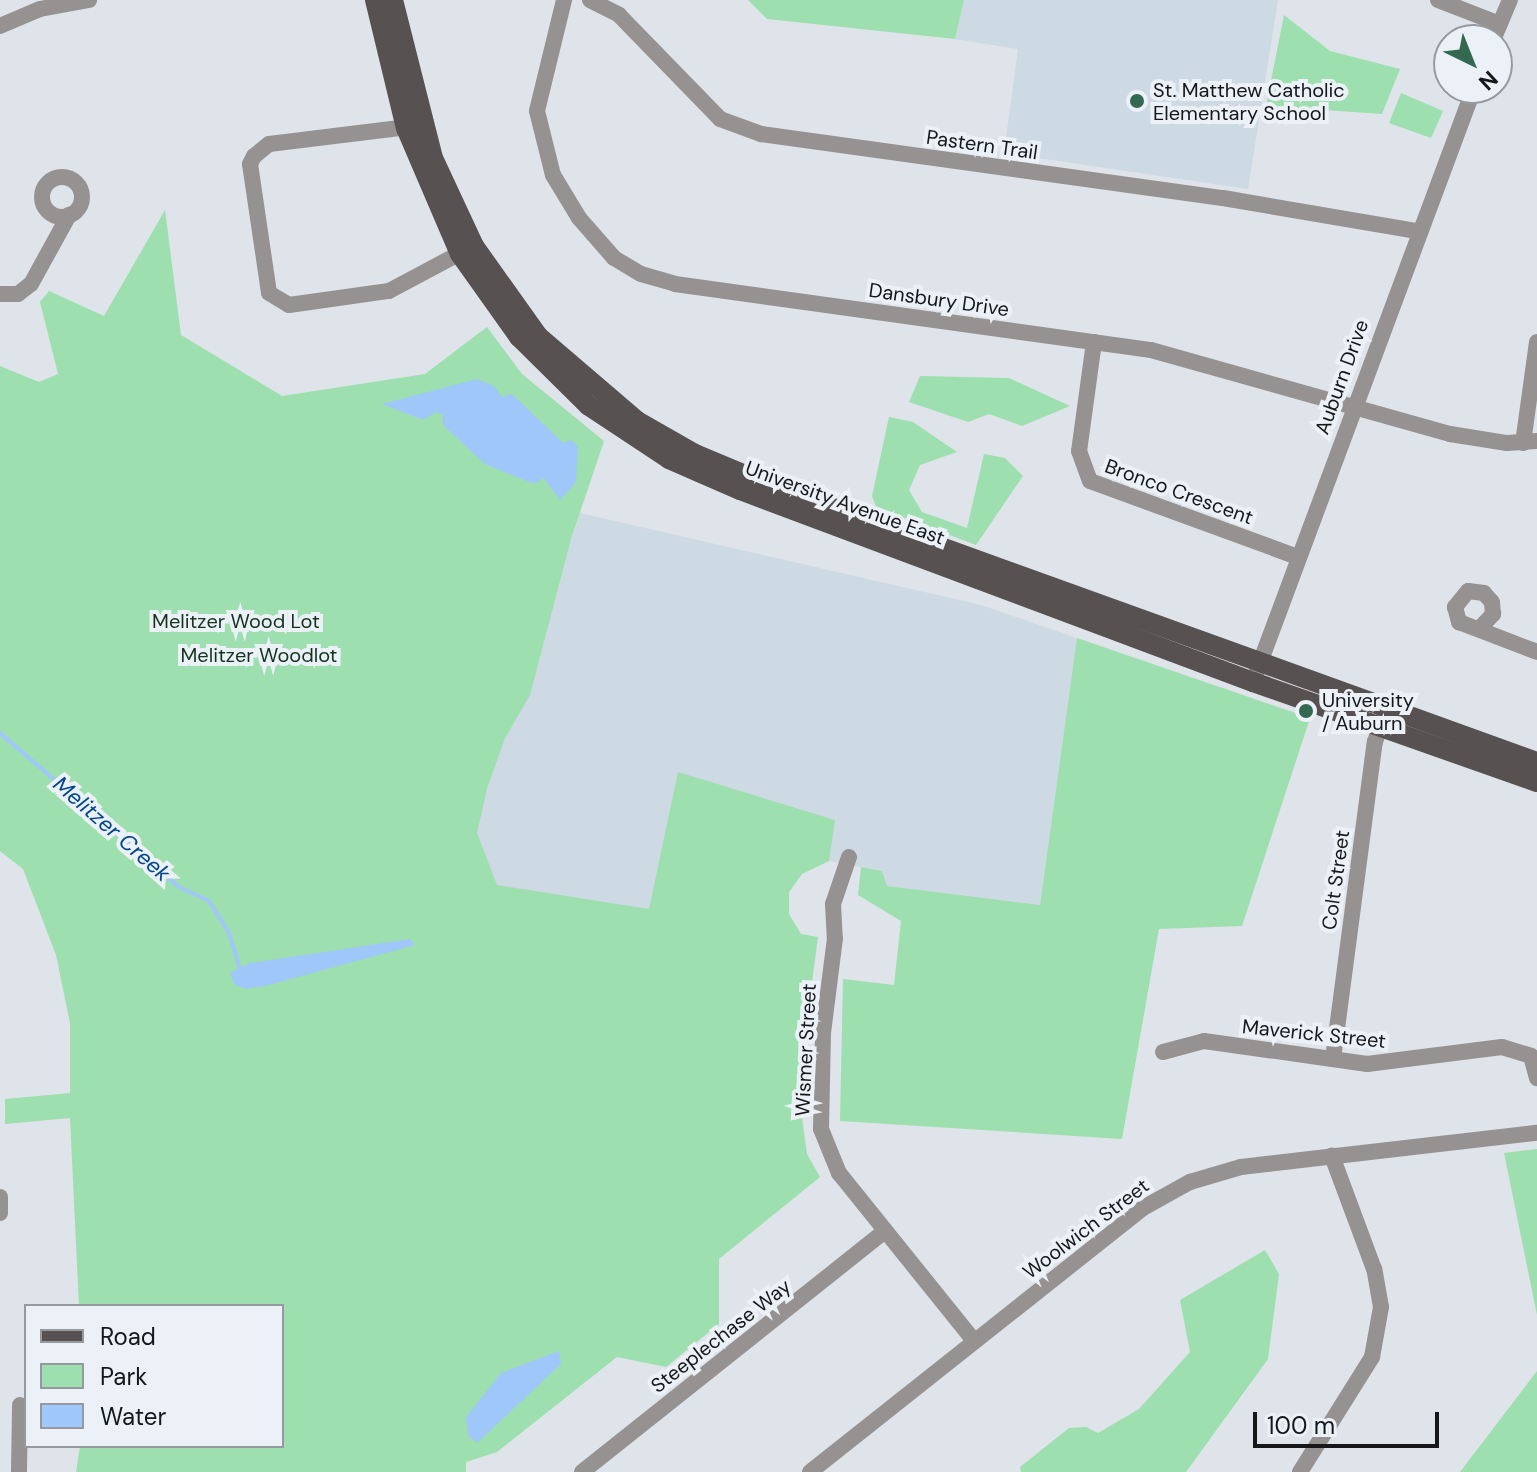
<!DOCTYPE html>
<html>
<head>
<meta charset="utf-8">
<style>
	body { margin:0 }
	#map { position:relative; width:1537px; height:1472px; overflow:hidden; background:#dee4e9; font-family:"DM Sans",sans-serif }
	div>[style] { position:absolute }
	.built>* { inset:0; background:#cdd9e3 }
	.green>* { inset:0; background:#9ddfae }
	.water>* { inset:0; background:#a0c7fa }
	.stream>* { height:4px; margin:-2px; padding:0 2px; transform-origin:2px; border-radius:2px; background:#a0c7fa }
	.minor>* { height:16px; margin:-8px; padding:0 8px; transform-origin:8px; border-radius:8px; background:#969292 }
	.minor>.ring { margin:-8px; padding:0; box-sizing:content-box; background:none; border:16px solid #969292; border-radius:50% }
	.major>* { height:20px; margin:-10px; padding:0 10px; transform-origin:10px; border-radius:10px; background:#575151 }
	.dots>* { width:22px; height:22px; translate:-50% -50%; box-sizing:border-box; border:4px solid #ebf1f6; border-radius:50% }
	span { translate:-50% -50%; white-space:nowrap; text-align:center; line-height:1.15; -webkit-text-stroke:8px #ebf1f6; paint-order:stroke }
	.poi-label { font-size:20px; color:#151719 }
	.left { translate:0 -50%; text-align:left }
	.street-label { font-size:20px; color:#151719 }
	.park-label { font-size:20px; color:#15341e }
	.water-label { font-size:22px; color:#00468e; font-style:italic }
	.legend { position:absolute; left:24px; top:1304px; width:260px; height:144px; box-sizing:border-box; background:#ebf1f6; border:2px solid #959a9e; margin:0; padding:10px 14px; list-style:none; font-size:24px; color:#151719 }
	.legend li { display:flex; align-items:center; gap:16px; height:40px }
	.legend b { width:40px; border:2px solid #959a9e }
	.north { position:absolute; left:1433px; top:24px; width:80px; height:80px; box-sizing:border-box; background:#ebf1f6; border:2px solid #959a9e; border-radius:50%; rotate:137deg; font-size:22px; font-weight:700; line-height:32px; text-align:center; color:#151719 }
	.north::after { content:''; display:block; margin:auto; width:28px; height:36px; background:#326950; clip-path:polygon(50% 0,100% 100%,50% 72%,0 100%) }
	.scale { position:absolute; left:1253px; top:1412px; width:186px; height:36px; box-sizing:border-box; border:4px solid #151719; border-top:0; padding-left:10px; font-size:24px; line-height:28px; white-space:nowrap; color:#151719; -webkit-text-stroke:6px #ebf1f6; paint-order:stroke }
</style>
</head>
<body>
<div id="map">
	<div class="built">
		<i style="clip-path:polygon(964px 0,1278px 0,1248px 189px,1004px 153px,1018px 49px,955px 39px)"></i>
		<i style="clip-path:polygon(580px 513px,981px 605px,1077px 638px,1040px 905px,886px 886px,882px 871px,829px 861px,834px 820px,678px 773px,649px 910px,457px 879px)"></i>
	</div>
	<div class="green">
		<i style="clip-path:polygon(748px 0,964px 0,955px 39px,767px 19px)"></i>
		<i style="clip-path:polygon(1284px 15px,1330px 51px,1400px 69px,1382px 114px,1266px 106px)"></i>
		<i style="clip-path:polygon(1401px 93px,1443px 111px,1431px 138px,1389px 123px)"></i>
		<i style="clip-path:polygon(165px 210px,181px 335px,282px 396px,425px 374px,487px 327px,522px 374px,604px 441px,571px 539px,530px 695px,505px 738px,487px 789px,477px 833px,497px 885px,649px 909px,678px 772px,835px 820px,829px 861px,802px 874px,789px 892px,789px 914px,801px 934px,818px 937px,798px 1088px,807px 1154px,820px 1177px,719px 1259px,719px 1324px,666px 1367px,617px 1357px,497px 1452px,466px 1462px,466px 1472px,76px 1472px,80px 1446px,282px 1446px,282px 1306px,79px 1306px,70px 1118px,5px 1124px,5px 1099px,70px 1093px,70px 1023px,56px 955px,23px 869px,0 851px,0 366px,39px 382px,58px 374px,40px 302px,49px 291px,104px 316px)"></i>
		<i style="clip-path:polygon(920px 376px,1009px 378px,1070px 406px,1022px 426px,989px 414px,968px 422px,909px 402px)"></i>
		<i style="clip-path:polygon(889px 417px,913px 422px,957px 452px,920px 465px,909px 490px,922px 512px,967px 528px,984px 454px,1005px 458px,1023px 476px,976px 545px,876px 507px,872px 496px)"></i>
		<i style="clip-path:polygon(1077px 638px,1310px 718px,1242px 926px,1159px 929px,1122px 1139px,840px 1121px,843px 979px,894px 985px,901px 921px,858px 895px,861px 867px,882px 871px,887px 886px,1040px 905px)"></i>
		<i style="clip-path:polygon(1537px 1149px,1537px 1315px,1504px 1153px)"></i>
		<i style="clip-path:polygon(1265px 1250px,1279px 1274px,1268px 1359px,1186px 1472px,1021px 1472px,1020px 1467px,1069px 1428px,1086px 1427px,1098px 1433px,1139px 1409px,1190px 1352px,1180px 1300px)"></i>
		<i style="clip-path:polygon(1537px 1371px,1537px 1472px,1460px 1472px)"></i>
	</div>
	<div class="water">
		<i style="clip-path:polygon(477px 379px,494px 386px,502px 397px,512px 394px,563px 443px,571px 440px,578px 447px,576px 482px,560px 500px,544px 478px,534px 484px,485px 464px,443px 425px,443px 415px,436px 412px,423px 420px,382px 404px)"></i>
		<i style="clip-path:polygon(410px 939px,415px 945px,265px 986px,245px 989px,234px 984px,230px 973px,250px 963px)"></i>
		<i style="clip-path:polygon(559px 1351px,561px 1364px,477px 1443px,468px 1435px,466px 1417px,501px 1373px)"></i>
	</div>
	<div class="stream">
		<i style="left:0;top:733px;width:236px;rotate:40.7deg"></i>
		<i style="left:179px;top:887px;width:33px;rotate:25deg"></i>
		<i style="left:209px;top:901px;width:38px;rotate:58deg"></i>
		<i style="left:229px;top:933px;width:37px;rotate:73deg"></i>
	</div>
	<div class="minor">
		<i style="left:564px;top:0;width:114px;rotate:103.7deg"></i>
		<i style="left:537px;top:111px;width:66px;rotate:76deg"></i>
		<i style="left:553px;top:175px;width:50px;rotate:58.8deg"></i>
		<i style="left:579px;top:218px;width:53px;rotate:48.8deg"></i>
		<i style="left:614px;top:258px;width:31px;rotate:31deg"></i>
		<i style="left:641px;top:274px;width:35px;rotate:16deg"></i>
		<i style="left:675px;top:284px;width:481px;rotate:7.9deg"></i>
		<i style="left:1151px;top:350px;width:311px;rotate:15.7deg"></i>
		<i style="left:1450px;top:434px;width:58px;rotate:9deg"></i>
		<i style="left:1507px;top:443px;width:30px;rotate:-4deg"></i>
		<i style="left:590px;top:0;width:33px;rotate:27deg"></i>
		<i style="left:619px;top:15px;width:145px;rotate:45.8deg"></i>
		<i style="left:720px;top:119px;width:44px;rotate:20.1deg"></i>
		<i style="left:761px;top:134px;width:466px;rotate:7.9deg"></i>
		<i style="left:1223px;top:198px;width:197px;rotate:9.7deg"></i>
		<i style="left:1438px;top:0;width:66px;rotate:21.2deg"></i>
		<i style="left:0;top:26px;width:43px;rotate:-23deg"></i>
		<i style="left:40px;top:9px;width:50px;rotate:-10.4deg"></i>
		<i style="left:1493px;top:40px;width:43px;rotate:-67deg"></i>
		<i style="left:416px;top:126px;width:148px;rotate:173deg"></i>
		<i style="left:269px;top:144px;width:19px;rotate:141deg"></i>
		<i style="left:254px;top:156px;width:9px;rotate:117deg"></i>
		<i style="left:250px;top:164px;width:130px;rotate:81.6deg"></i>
		<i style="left:269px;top:293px;width:23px;rotate:31deg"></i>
		<i style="left:289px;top:305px;width:101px;rotate:-8deg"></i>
		<i style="left:389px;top:291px;width:92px;rotate:-28deg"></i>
		<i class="ring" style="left:42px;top:177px;width:24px;height:24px"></i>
		<i style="left:0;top:294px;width:18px"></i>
		<i style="left:18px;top:294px;width:16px;rotate:-38deg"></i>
		<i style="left:31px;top:284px;width:79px;rotate:-61.2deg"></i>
		<i style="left:1094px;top:342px;width:110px;rotate:97.8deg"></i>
		<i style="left:1079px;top:451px;width:32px;rotate:70deg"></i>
		<i style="left:1090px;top:481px;width:221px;rotate:20.1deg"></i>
		<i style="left:1523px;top:443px;width:102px;rotate:-82.1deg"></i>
		<i style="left:1481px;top:627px;width:18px;rotate:-47deg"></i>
		<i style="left:1493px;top:614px;width:12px;rotate:-95deg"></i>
		<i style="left:1492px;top:602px;width:12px;rotate:-132deg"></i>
		<i style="left:1484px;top:593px;width:16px;rotate:-173deg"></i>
		<i style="left:1468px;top:591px;width:21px;rotate:129deg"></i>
		<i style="left:1455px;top:607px;width:16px;rotate:75deg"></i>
		<i style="left:1459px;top:622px;width:84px;rotate:21deg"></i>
		<i style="left:1257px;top:671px;width:622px;rotate:-69.58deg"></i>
		<i style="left:849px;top:857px;width:50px;rotate:108.8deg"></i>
		<i style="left:833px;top:904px;width:34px;rotate:87deg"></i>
		<i style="left:835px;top:938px;width:96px;rotate:97.2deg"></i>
		<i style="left:823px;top:1033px;width:96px;rotate:91.2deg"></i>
		<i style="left:821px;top:1129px;width:48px;rotate:67.8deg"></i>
		<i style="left:839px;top:1173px;width:216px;rotate:51.2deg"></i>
		<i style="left:1163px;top:1052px;width:42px;rotate:-15deg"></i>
		<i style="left:1204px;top:1041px;width:165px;rotate:8deg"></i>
		<i style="left:1367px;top:1064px;width:136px;rotate:-7.2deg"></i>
		<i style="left:1502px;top:1047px;width:30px;rotate:17deg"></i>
		<i style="left:1531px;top:1056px;width:23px;rotate:75deg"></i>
		<i style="left:1333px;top:1059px;width:320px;rotate:-82.5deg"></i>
		<i style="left:1375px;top:742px;width:25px;rotate:-72deg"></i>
		<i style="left:0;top:1197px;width:16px;rotate:90deg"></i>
		<i style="left:19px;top:1472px;width:67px;rotate:-89.1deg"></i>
		<i style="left:582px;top:1472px;width:387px;rotate:-38.5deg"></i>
		<i style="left:810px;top:1472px;width:425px;rotate:-38.4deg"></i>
		<i style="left:1143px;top:1208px;width:54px;rotate:-29deg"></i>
		<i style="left:1190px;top:1182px;width:53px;rotate:-16.4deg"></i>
		<i style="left:1241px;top:1167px;width:298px;rotate:-6.6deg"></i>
		<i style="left:1300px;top:1472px;width:136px;rotate:-57.9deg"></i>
		<i style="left:1372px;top:1357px;width:51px;rotate:-79.8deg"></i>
		<i style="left:1381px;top:1307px;width:39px;rotate:-100deg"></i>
		<i style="left:1374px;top:1269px;width:121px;rotate:-110.4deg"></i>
	</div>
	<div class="major">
		<i style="left:375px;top:0;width:132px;rotate:76.4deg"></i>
		<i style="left:406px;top:128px;width:137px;rotate:66.8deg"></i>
		<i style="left:460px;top:254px;width:102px;rotate:54.6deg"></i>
		<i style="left:519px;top:337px;width:98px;rotate:44.6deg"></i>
		<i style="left:589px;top:406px;width:96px;rotate:33.5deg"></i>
		<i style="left:669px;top:459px;width:77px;rotate:23.6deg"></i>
		<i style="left:740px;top:490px;width:548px;rotate:20.52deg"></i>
		<i style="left:1253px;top:682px;width:301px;rotate:19.4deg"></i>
		<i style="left:393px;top:0;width:163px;rotate:75.8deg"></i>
		<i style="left:433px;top:158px;width:97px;rotate:65deg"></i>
		<i style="left:474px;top:246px;width:110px;rotate:54.6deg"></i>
		<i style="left:538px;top:336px;width:130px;rotate:40.6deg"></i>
		<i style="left:637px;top:421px;width:67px;rotate:29.6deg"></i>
		<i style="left:695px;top:454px;width:83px;rotate:22.6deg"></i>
		<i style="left:772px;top:486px;width:813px;rotate:19.84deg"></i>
	</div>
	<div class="dots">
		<i style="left:1137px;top:101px;background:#326950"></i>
		<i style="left:1306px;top:711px;background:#326950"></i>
	</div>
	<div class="poi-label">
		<span class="left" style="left:1153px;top:102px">St. Matthew Catholic<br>Elementary School</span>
		<span class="left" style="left:1322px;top:712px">University<br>/ Auburn</span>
	</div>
	<div class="street-label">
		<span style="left:982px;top:145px;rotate:8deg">Pastern Trail</span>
		<span style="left:939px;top:300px;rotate:8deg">Dansbury Drive</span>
		<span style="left:1342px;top:377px;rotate:-70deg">Auburn Drive</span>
		<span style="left:1179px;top:492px;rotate:20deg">Bronco Crescent</span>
		<span style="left:845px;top:503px;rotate:20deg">University Avenue East</span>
		<span style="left:1336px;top:880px;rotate:-82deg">Colt Street</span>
		<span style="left:1314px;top:1034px;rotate:6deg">Maverick Street</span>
		<span style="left:806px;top:1050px;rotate:-87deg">Wismer Street</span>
		<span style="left:1086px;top:1229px;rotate:-37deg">Woolwich Street</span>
		<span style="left:721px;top:1336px;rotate:-38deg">Steeplechase Way</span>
	</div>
	<div class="park-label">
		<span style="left:236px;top:621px">Melitzer Wood Lot</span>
		<span style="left:259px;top:655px">Melitzer Woodlot</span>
	</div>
	<div class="water-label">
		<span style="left:112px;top:829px;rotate:41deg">Melitzer Creek</span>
	</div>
	<ul class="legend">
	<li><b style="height:10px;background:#575151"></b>Road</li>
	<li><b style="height:22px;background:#9ddfae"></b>Park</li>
	<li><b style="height:22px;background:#a0c7fa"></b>Water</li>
	</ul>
	<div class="north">N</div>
	<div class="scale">100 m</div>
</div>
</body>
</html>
